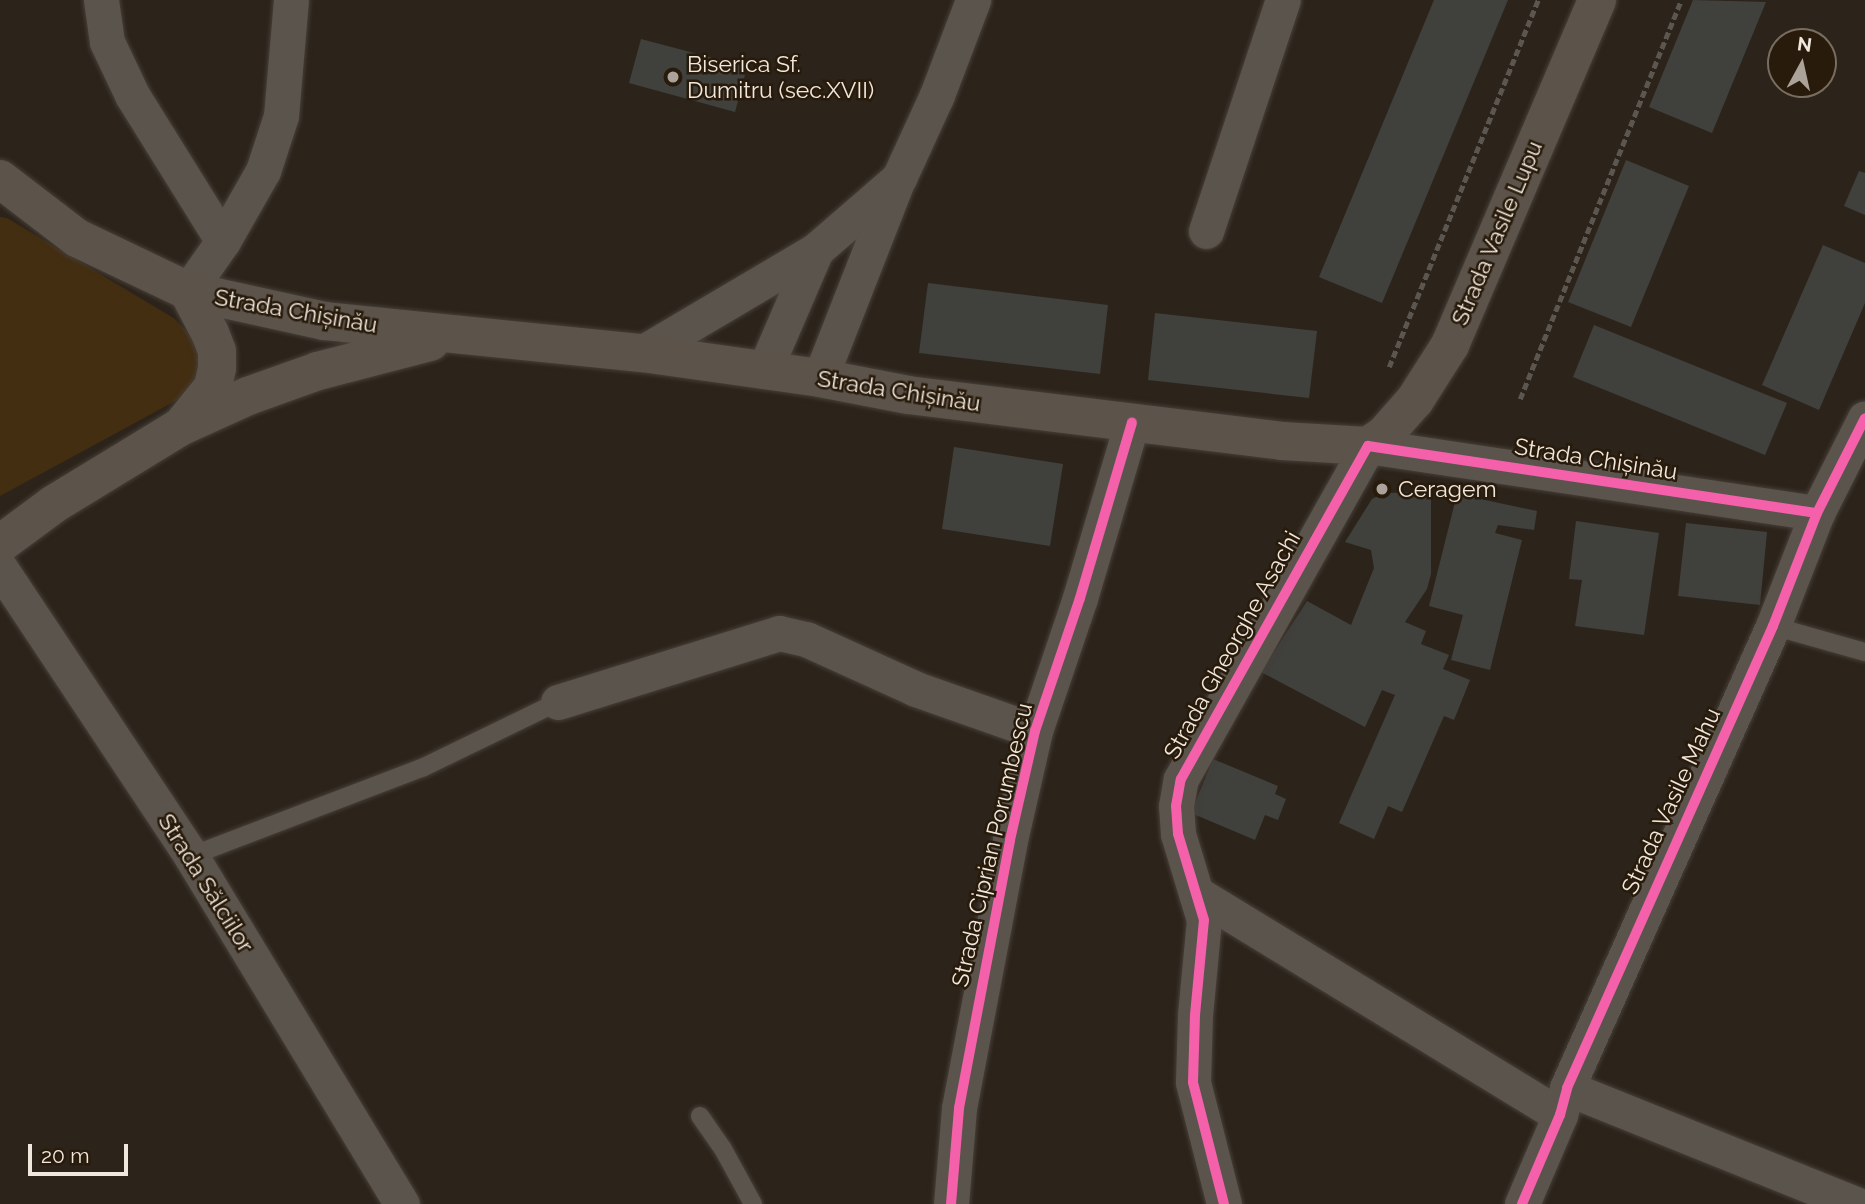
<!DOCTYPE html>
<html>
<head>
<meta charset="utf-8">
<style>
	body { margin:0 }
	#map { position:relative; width:1865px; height:1204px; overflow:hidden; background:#2c241b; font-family:Raleway,sans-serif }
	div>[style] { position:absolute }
	.green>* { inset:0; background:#432e12 }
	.building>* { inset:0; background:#40403d }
	.path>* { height:4.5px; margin-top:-2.25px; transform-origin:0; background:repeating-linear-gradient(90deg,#5c5650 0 7px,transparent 0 10.5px) }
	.roads { filter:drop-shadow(0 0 2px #463f38) drop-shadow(0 0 2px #463f38) }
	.lane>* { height:18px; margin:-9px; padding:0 9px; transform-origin:9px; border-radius:9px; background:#5b544c }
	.street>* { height:35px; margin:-17.5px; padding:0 17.5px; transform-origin:17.5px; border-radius:17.5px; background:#5b544c }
	.secondary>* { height:38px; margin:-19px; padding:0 19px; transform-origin:19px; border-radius:19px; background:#5c544b }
	.cycleway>* { height:10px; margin:-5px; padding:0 5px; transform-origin:5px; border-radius:5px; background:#f560ab }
	.dots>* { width:19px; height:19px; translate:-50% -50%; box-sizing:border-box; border:4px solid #281b0b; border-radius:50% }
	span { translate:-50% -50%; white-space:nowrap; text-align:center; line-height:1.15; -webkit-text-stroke:5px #281b0b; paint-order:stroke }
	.poi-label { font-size:23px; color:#f0e7dd }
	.left { translate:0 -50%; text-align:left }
	.street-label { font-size:23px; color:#f0e7dd }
	.north { position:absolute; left:1767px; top:28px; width:70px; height:70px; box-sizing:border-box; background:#281b0b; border:2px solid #786d5f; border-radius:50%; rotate:8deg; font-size:19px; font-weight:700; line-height:28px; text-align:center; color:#f0e7dd }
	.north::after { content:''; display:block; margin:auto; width:24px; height:32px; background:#aba399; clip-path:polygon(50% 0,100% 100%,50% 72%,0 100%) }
	.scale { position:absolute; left:28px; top:1144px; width:100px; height:32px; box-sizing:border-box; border:4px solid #f0e7dd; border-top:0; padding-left:9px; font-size:21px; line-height:24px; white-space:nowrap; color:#f0e7dd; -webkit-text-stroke:5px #281b0b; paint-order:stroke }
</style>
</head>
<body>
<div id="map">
	<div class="green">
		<i style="clip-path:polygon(0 217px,7px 218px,175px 319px,193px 338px,203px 360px,192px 392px,0 496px)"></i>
	</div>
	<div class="building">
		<i style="clip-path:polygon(1434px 0,1508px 0,1382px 303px,1319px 277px)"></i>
		<i style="clip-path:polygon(1693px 0,1766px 2px,1712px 133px,1649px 107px)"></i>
		<i style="clip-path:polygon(641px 39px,747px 67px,735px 112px,629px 83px)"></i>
		<i style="clip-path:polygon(1626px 160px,1689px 186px,1631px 327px,1568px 302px)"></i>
		<i style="clip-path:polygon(1859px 171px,1865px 173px,1865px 215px,1844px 206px)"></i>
		<i style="clip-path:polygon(1823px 245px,1865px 263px,1865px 303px,1819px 410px,1762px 385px)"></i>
		<i style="clip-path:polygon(928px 283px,1108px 305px,1100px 374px,919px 353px)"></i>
		<i style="clip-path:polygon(1155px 313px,1317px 331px,1309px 398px,1148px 380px)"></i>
		<i style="clip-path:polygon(1594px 325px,1787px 403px,1765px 455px,1573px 377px)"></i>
		<i style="clip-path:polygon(954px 447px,1063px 464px,1050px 546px,942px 529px)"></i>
		<i style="clip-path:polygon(1431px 492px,1431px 574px,1427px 589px,1405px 622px,1426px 631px,1421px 644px,1449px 655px,1443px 669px,1470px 680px,1454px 720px,1444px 716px,1402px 812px,1388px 806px,1374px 839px,1339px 823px,1395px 695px,1382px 690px,1365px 727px,1261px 672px,1307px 601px,1351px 625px,1374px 568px,1371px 550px,1345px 542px,1372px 499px,1384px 493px)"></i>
		<i style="clip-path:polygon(1457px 494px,1537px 511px,1534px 530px,1498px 525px,1495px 533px,1522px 540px,1490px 670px,1451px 660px,1463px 615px,1429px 606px)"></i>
		<i style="clip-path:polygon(1576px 521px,1659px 533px,1644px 635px,1575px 626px,1582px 580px,1569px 579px)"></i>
		<i style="clip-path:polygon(1686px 523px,1767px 532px,1760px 605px,1678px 596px)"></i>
		<i style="clip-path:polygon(1213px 759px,1278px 786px,1275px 794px,1286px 799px,1278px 820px,1265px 815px,1255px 840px,1191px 813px)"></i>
	</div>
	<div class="path">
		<i style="left:1389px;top:367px;width:396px;rotate:-67.9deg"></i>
		<i style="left:1520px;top:399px;width:430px;rotate:-68deg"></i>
	</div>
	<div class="roads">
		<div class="lane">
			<i style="left:1773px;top:626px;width:96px;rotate:15.8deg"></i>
			<i style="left:191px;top:856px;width:247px;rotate:-20.9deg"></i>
			<i style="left:422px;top:768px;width:151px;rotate:-25.9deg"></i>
			<i style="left:700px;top:1116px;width:40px;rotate:55.1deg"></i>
			<i style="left:723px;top:1149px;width:63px;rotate:61.4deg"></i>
		</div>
		<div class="street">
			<i style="left:101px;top:0;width:42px;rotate:81.9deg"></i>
			<i style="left:107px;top:42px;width:59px;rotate:64.7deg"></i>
			<i style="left:132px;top:95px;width:172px;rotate:58.1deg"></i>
			<i style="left:1206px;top:231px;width:243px;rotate:-71.6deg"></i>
			<i style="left:188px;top:291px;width:61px;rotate:-55deg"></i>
			<i style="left:223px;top:241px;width:81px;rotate:-60.3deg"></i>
			<i style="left:263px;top:171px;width:58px;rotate:-71.9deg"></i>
			<i style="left:281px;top:116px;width:116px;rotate:-85.1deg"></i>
			<i style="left:642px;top:353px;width:202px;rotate:-30.6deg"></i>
			<i style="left:816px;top:250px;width:110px;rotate:-40.9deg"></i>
			<i style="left:899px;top:178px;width:91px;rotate:-65.4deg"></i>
			<i style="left:937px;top:95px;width:102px;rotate:-69.2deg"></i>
			<i style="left:764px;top:371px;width:132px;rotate:-66.7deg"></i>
			<i style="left:820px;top:378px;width:208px;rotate:-68.6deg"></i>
			<i style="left:0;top:568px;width:346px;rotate:56.4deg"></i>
			<i style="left:191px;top:856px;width:407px;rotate:58.8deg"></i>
			<i style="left:558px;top:702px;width:232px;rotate:-17.3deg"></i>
			<i style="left:779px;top:633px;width:28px;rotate:13deg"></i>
			<i style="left:806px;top:639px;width:121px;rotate:24.4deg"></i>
			<i style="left:916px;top:689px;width:126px;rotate:19.4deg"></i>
			<i style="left:1196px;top:893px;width:426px;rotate:31.4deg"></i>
			<i style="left:1567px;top:1088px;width:311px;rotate:21.9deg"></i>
			<i style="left:951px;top:1204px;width:96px;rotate:-85.2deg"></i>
			<i style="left:959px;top:1108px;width:273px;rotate:-79.2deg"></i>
			<i style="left:1010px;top:840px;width:112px;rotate:-77.1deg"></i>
			<i style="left:1035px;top:731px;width:140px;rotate:-71.3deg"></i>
			<i style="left:1080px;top:598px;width:183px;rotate:-73.5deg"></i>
			<i style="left:1224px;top:1204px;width:126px;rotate:-104.3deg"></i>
			<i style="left:1193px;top:1082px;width:67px;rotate:-88.3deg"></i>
			<i style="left:1195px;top:1015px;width:95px;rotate:-84.6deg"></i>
			<i style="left:1204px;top:920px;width:90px;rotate:-106.8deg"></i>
			<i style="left:1178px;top:834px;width:28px;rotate:-94deg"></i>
			<i style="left:1176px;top:806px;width:27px;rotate:-80deg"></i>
			<i style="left:1181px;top:779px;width:382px;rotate:-60.7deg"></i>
			<i style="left:1368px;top:446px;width:454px;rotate:8.5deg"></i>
			<i style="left:1522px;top:1204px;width:97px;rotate:-66.9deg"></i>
			<i style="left:1560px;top:1115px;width:28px;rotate:-75deg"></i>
			<i style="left:1567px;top:1088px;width:506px;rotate:-65.97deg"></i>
			<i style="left:1773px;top:626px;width:121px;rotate:-68.7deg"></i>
			<i style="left:1817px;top:513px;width:106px;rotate:-63.2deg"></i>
		</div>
		<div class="secondary">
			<i style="left:0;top:179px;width:97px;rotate:37.5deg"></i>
			<i style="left:77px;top:238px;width:123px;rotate:25.5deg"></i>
			<i style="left:188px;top:291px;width:140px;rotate:12.4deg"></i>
			<i style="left:325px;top:321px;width:319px;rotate:5.8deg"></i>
			<i style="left:642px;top:353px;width:180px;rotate:8deg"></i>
			<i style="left:820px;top:378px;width:90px;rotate:10.9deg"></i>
			<i style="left:908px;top:395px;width:377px;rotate:7deg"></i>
			<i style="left:1282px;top:441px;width:86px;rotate:3.3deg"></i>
			<i style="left:1368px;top:446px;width:21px;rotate:-35deg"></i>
			<i style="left:1385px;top:434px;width:45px;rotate:-48.6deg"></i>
			<i style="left:1415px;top:400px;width:65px;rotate:-57.5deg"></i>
			<i style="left:1450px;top:345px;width:375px;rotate:-66.9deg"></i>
			<i style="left:184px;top:423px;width:46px;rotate:-51.1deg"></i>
			<i style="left:213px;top:387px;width:19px;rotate:-78deg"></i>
			<i style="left:217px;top:368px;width:17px;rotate:-90deg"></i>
			<i style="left:217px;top:351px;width:19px;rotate:-111deg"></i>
			<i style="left:210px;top:333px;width:47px;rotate:-117.6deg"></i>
			<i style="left:0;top:544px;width:67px;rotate:-36.5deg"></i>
			<i style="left:54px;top:504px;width:148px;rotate:-31.4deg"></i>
			<i style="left:180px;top:427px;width:75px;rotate:-24.5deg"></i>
			<i style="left:248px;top:396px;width:74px;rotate:-19.7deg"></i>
			<i style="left:318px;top:371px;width:116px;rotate:-14.5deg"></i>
		</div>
	</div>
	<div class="cycleway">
		<i style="left:951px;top:1204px;width:96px;rotate:-85.2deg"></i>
		<i style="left:959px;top:1108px;width:273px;rotate:-79.2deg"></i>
		<i style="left:1010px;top:840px;width:112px;rotate:-77.1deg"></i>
		<i style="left:1035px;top:731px;width:140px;rotate:-71.3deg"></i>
		<i style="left:1080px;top:598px;width:183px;rotate:-73.5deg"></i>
		<i style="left:1224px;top:1204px;width:126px;rotate:-104.3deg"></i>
		<i style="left:1193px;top:1082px;width:67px;rotate:-88.3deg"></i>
		<i style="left:1195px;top:1015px;width:95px;rotate:-84.6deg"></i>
		<i style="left:1204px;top:920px;width:90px;rotate:-106.8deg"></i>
		<i style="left:1178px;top:834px;width:28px;rotate:-94deg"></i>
		<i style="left:1176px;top:806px;width:27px;rotate:-80deg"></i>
		<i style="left:1181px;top:779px;width:382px;rotate:-60.7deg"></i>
		<i style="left:1368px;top:446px;width:454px;rotate:8.5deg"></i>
		<i style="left:1522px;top:1204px;width:97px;rotate:-66.9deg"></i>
		<i style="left:1560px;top:1115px;width:28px;rotate:-75deg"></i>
		<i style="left:1567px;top:1088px;width:506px;rotate:-65.97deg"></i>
		<i style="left:1773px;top:626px;width:121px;rotate:-68.7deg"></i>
		<i style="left:1817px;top:513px;width:106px;rotate:-63.2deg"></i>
	</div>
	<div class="dots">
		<i style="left:673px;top:77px;background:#aba399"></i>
		<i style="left:1382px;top:489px;background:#aba399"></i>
	</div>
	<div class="poi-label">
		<span class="left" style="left:687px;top:77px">Biserica Sf.<br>Dumitru (sec.XVII)</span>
		<span class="left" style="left:1398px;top:489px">Ceragem</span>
	</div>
	<div class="street-label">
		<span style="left:1497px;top:233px;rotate:-67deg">Strada Vasile Lupu</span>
		<span style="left:296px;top:311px;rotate:10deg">Strada Chișinău</span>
		<span style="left:899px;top:391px;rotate:9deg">Strada Chișinău</span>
		<span style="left:1596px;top:459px;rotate:9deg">Strada Chișinău</span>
		<span style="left:1232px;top:645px;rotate:-61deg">Strada Gheorghe Asachi</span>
		<span style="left:1671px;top:801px;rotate:-65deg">Strada Vasile Mahu</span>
		<span style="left:992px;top:845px;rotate:-77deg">Strada Ciprian Porumbescu</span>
		<span style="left:206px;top:883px;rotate:58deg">Strada Sălciilor</span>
	</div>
	<div class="north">N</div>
	<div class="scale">20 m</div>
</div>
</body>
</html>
